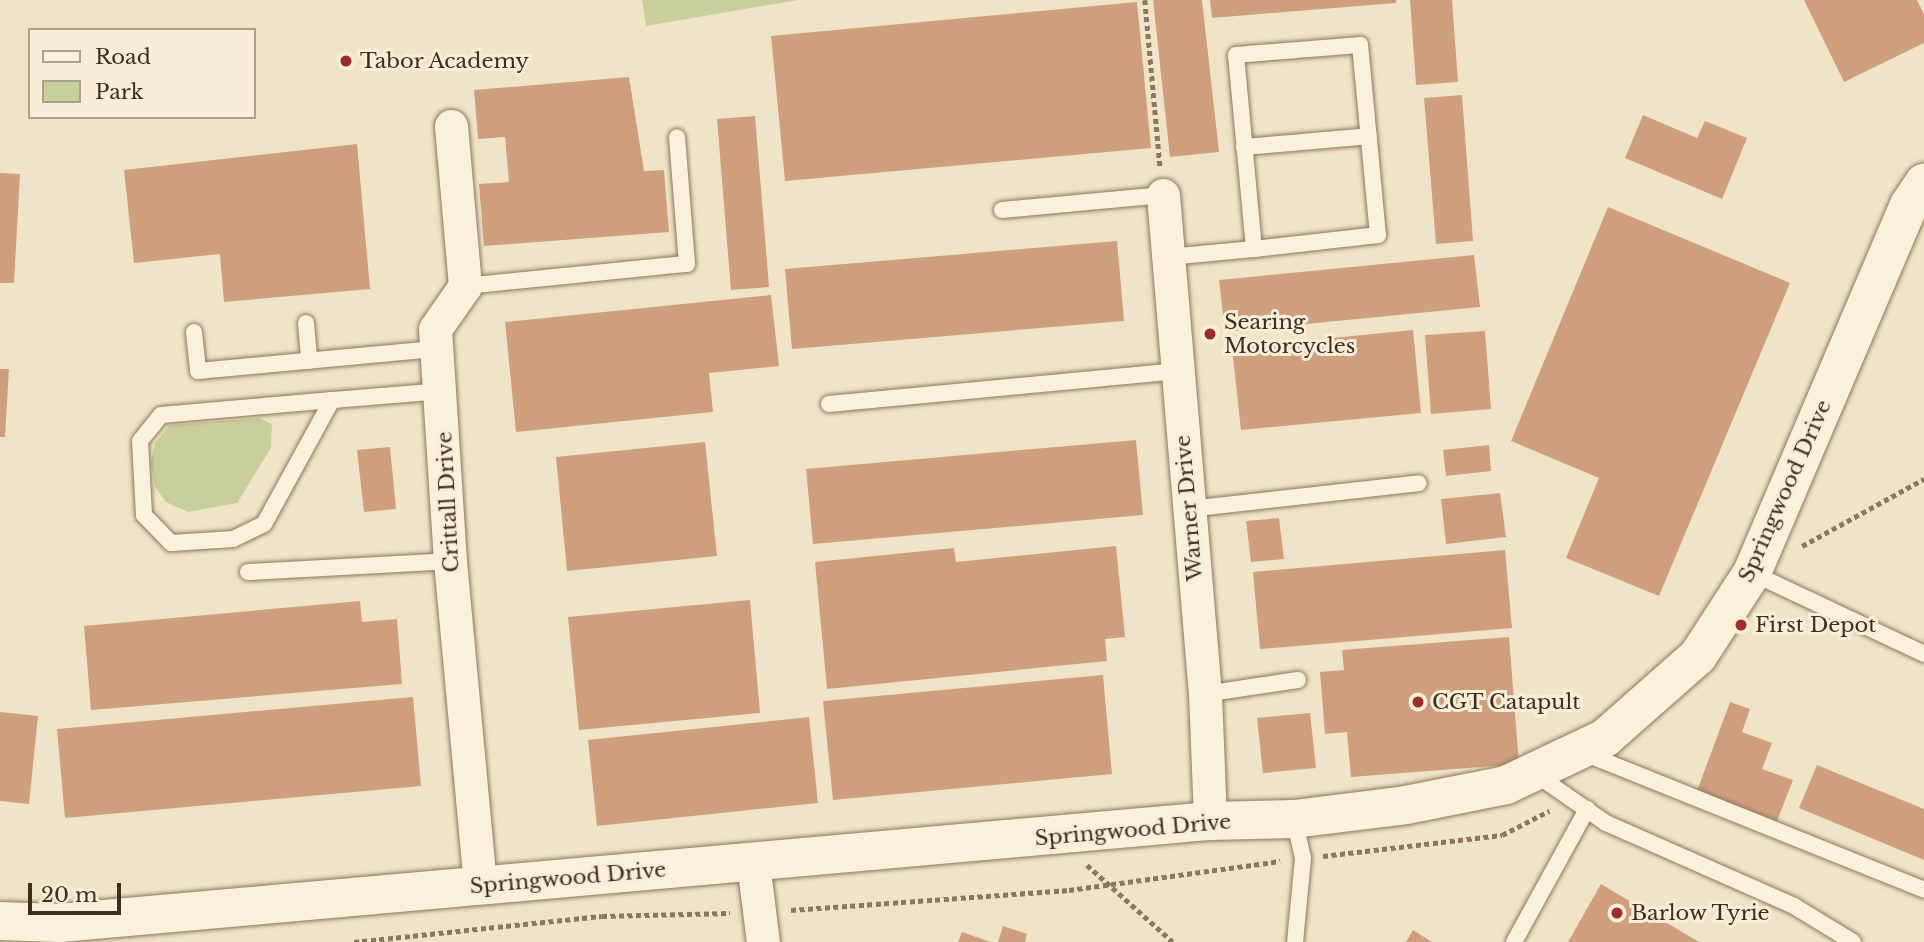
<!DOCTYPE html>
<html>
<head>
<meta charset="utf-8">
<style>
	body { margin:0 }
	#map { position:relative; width:1924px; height:942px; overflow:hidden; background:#f0e4c8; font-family:"Libre Baskerville",serif }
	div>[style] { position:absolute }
	.green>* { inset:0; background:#c9cf9b }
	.building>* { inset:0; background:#cf9f7d }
	.path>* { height:4.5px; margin-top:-2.25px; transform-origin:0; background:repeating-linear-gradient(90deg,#8d765c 0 5px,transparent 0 8.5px) }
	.roads { filter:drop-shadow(0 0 2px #8d765c) drop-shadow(0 0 2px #8d765c) }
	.service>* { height:16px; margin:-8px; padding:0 8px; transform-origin:8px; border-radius:8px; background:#faf1dc }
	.minor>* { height:33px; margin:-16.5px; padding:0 16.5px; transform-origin:16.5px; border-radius:16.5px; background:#faf1dc }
	.tertiary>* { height:38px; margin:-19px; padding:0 19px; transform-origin:19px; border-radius:19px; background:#faf1dc }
	.dots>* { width:19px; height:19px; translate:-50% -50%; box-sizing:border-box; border:4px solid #f7eed8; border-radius:50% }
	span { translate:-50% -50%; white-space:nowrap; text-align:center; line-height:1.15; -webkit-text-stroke:6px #f7eed8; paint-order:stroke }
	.poi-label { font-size:21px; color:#3d2e20 }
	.left { translate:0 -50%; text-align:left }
	.street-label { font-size:21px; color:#3d2e20 }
	.legend { position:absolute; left:28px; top:28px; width:228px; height:91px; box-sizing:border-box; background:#f7eed8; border:2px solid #ada18e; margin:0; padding:9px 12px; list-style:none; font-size:21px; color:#3d2e20 }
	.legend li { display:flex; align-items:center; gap:14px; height:35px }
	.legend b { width:35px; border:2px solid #ada18e }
	.scale { position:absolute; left:28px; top:883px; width:93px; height:32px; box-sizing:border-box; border:4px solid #3d2e20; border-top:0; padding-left:9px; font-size:21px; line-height:24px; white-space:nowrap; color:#3d2e20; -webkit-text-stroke:5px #f7eed8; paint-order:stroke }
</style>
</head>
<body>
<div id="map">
	<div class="green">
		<i style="clip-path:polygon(642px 0,798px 0,646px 26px)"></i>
		<i style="clip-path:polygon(259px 418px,272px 424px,271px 448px,237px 503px,188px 512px,166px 502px,155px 487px,151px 462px,155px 443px,170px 425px)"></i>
	</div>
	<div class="building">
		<i style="clip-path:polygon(1153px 0,1202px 0,1219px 152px,1170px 157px)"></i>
		<i style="clip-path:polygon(1210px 0,1396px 0,1396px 3px,1212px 18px)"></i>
		<i style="clip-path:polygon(1410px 0,1452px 0,1458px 82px,1416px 85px)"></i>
		<i style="clip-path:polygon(1804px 0,1917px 0,1924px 14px,1924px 43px,1844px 82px)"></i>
		<i style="clip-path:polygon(1137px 2px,1151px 148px,785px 181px,771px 36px)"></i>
		<i style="clip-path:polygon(629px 77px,644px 171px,664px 170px,669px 232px,484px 246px,479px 184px,509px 182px,505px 137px,478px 139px,474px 90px)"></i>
		<i style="clip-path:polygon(1462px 95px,1473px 241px,1436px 244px,1424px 98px)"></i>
		<i style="clip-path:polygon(1643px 115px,1697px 138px,1705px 121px,1747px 138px,1722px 199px,1625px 158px)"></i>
		<i style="clip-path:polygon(755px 116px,769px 287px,731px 290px,717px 119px)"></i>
		<i style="clip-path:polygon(357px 144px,370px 289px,224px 302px,220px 254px,134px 263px,124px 170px)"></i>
		<i style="clip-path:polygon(0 173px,20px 174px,14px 283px,0 283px)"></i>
		<i style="clip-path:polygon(1608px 207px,1790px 283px,1659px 596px,1566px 558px,1599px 478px,1511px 441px)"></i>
		<i style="clip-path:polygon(1117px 241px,1124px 321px,792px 349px,785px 269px)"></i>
		<i style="clip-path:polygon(1474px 255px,1480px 307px,1225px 332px,1219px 280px)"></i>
		<i style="clip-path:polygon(771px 295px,779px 366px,709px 373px,713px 412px,516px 432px,505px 322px)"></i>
		<i style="clip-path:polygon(1413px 330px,1421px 413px,1241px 430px,1232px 348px)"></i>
		<i style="clip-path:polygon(1485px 331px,1491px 409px,1431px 414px,1425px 335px)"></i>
		<i style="clip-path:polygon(0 369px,9px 369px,5px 437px,0 437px)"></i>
		<i style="clip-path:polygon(1136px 440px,1143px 515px,813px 544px,806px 469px)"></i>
		<i style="clip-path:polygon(705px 442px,717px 556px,567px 571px,556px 457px)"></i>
		<i style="clip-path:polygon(1489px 445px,1491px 471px,1446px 476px,1443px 450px)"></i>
		<i style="clip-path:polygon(390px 447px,396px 509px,364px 512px,357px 450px)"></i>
		<i style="clip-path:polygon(1500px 493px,1506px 537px,1446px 544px,1441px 499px)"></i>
		<i style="clip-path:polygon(1279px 518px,1284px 559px,1251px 562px,1246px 521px)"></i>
		<i style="clip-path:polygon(1116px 546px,1125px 637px,1105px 639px,1107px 661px,827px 689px,815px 562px,954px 548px,956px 562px)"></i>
		<i style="clip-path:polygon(1505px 550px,1512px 628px,1260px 649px,1253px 572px)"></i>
		<i style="clip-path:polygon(750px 600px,760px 713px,579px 730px,568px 617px)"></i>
		<i style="clip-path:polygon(360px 601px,362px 622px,397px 619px,402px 684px,91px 710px,84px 626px)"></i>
		<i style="clip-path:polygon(1509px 637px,1519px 764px,1351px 777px,1347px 732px,1325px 734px,1320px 672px,1344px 670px,1342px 650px)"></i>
		<i style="clip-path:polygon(1103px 675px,1112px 774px,833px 800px,823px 701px)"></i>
		<i style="clip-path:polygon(413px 697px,421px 786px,65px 818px,57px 729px)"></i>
		<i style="clip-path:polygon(1730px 702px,1750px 709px,1742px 732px,1772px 743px,1762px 769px,1793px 780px,1777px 821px,1697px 791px)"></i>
		<i style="clip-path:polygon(0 712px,38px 716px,29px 804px,0 801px)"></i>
		<i style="clip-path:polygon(1310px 713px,1316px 768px,1263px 773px,1257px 718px)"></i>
		<i style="clip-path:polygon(809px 717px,818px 803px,597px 826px,588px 740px)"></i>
		<i style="clip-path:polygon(1817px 765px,1924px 809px,1924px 860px,1799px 808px)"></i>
		<i style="clip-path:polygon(1601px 884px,1699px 942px,1568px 942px)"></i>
		<i style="clip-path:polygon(1003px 926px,1027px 934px,1025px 942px,998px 942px)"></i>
		<i style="clip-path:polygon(1413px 930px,1432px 942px,1406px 942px)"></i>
		<i style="clip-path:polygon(962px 932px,991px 942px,958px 942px)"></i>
	</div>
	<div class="path">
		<i style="left:1145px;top:0;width:167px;rotate:84.8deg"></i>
		<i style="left:1802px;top:546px;width:139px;rotate:-28.8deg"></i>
		<i style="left:1323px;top:856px;width:180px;rotate:-6.7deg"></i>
		<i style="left:1502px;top:835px;width:53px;rotate:-27.1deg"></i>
		<i style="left:1087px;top:865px;width:115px;rotate:41.8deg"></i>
		<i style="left:791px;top:910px;width:279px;rotate:-4.1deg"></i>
		<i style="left:1069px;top:890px;width:213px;rotate:-7.8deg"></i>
		<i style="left:354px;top:942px;width:249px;rotate:-6deg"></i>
		<i style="left:602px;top:916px;width:128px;rotate:-1.3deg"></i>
	</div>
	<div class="roads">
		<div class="service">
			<i style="left:1244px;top:147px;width:125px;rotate:-5deg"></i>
			<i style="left:1002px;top:210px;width:162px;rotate:-5.3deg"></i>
			<i style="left:1168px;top:257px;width:86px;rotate:-5.3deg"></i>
			<i style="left:1254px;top:249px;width:125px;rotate:-6.4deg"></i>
			<i style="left:1378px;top:235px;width:191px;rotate:-95.4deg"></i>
			<i style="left:1360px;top:45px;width:124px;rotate:175.4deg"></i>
			<i style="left:1236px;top:55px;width:195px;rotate:84.7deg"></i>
			<i style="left:465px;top:286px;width:223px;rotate:-5.7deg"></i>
			<i style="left:687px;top:264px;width:127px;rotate:-94.5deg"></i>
			<i style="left:306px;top:323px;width:38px;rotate:85deg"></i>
			<i style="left:194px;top:332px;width:39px;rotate:84deg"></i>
			<i style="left:198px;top:371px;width:240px;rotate:-5.3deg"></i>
			<i style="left:332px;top:400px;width:141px;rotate:118.7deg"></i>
			<i style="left:264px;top:524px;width:34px;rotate:154deg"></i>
			<i style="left:233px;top:539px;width:62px;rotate:176.3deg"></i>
			<i style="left:171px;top:543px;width:39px;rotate:-134deg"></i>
			<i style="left:144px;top:515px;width:74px;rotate:-93.1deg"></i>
			<i style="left:140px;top:441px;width:33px;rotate:-51deg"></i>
			<i style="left:161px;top:415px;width:172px;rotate:-5deg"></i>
			<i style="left:332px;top:400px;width:109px;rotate:-4.7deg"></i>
			<i style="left:829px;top:404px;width:351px;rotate:-5.4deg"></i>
			<i style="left:1189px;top:509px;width:231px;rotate:-6.4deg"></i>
			<i style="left:248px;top:572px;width:202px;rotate:-3.1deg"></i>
			<i style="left:1752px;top:573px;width:190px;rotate:25.2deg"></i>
			<i style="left:1205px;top:694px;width:94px;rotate:-8.6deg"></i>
			<i style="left:1584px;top:753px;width:367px;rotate:21.9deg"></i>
			<i style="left:1534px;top:773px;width:88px;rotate:34.8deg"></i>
			<i style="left:1606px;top:823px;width:206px;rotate:23.8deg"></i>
			<i style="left:1794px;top:906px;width:69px;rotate:31.4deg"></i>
			<i style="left:1294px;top:819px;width:40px;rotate:77deg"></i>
			<i style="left:1303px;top:858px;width:84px;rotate:95.4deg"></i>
			<i style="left:1514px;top:942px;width:152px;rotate:-61.2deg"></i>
		</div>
		<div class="minor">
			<i style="left:451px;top:126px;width:161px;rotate:85deg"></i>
			<i style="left:465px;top:286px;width:52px;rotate:124.9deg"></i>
			<i style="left:435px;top:329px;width:232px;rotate:86.3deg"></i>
			<i style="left:450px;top:561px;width:326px;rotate:84.7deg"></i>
			<i style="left:1163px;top:195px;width:501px;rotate:85.19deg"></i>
			<i style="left:1205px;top:694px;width:127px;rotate:87.7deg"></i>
			<i style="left:753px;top:863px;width:80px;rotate:82.8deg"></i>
		</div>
		<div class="tertiary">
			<i style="left:0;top:921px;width:60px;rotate:1.9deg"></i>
			<i style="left:60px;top:923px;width:1155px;rotate:-5.07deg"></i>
			<i style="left:1210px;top:821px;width:84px;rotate:-1.4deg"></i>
			<i style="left:1294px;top:819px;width:113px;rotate:-7.1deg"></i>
			<i style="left:1406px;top:805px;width:102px;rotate:-11.3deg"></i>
			<i style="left:1506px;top:785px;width:110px;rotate:-25.4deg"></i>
			<i style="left:1605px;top:738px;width:124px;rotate:-41.4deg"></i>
			<i style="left:1698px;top:656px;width:99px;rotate:-57deg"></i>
			<i style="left:1752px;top:573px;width:400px;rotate:-66.9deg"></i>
			<i style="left:1909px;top:205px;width:27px;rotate:-56deg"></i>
		</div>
	</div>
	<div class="dots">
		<i style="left:346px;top:61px;background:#9e2a2b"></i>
		<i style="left:1210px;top:334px;background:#9e2a2b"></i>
		<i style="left:1741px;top:625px;background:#9e2a2b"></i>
		<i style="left:1418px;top:702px;background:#9e2a2b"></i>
		<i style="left:1617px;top:913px;background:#9e2a2b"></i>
	</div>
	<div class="poi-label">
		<span class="left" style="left:360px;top:61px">Tabor Academy</span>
		<span class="left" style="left:1224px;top:334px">Searing<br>Motorcycles</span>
		<span class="left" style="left:1755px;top:625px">First Depot</span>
		<span class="left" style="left:1432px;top:702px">CGT Catapult</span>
		<span class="left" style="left:1631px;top:913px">Barlow Tyrie</span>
	</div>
	<div class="street-label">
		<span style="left:1785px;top:491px;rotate:-66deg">Springwood Drive</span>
		<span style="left:448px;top:502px;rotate:-93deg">Crittall Drive</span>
		<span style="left:1189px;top:508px;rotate:-95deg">Warner Drive</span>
		<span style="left:1133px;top:830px;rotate:-5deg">Springwood Drive</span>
		<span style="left:568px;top:878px;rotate:-5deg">Springwood Drive</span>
	</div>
	<ul class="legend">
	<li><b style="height:9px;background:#faf1dc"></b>Road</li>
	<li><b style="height:19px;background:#c9cf9b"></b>Park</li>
	</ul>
	<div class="scale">20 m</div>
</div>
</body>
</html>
